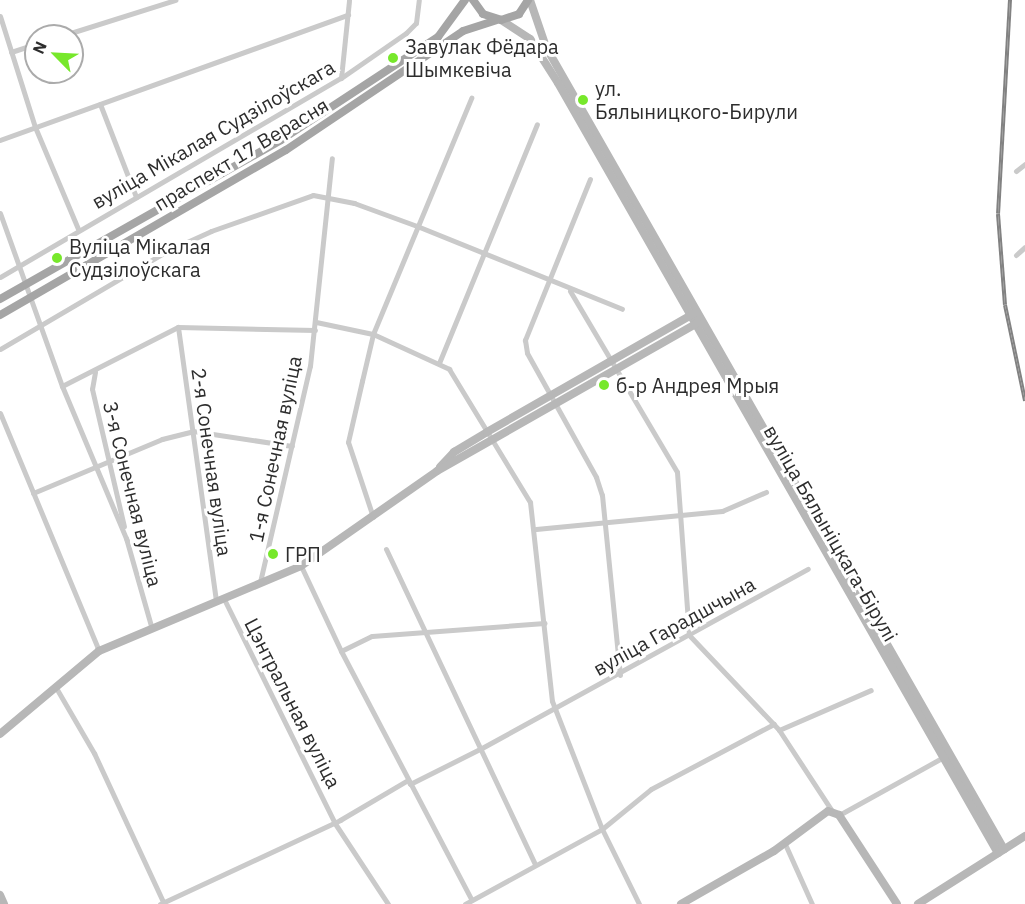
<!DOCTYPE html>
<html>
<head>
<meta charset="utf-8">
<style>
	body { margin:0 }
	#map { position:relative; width:1025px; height:904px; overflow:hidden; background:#fff; font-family:"IBM Plex Sans",sans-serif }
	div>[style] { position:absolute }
	.street>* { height:5px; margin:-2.5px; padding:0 2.5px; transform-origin:2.5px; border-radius:2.5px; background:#cacaca }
	.secondary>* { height:8px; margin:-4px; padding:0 4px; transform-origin:4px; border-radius:4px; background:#b7b7b7 }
	.primary>* { height:8px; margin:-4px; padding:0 4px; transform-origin:4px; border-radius:4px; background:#a5a5a5 }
	.rail>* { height:4px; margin-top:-2px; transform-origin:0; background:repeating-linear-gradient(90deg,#fff 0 4.5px,#828282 0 9px); box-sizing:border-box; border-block:2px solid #828282 }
	.dots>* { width:16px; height:16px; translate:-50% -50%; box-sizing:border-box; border:3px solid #fff; border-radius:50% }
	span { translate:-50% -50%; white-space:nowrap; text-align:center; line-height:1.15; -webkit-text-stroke:6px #fff; paint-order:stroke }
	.poi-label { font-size:20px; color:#2d2d2d }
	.left { translate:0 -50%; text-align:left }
	.street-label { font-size:20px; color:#2d2d2d }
	.north { position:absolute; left:24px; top:24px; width:60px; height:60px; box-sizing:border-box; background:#fff; border:2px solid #ababab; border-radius:50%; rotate:294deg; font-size:16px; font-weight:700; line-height:24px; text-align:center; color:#2d2d2d }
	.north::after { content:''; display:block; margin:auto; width:21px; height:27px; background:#77e82b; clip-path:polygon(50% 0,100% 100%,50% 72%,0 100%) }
</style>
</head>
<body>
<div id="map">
	<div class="street">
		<i style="left:0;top:16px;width:116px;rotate:72.5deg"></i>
		<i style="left:35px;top:127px;width:111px;rotate:67.1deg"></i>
		<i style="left:61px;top:36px;width:120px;rotate:-17.5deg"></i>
		<i style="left:11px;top:52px;width:26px;rotate:-18deg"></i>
		<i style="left:341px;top:78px;width:78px;rotate:-84.1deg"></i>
		<i style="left:100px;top:104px;width:100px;rotate:68.8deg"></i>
		<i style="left:0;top:140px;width:370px;rotate:-19.8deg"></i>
		<i style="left:1016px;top:171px;width:11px;rotate:-38deg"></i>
		<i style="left:590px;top:179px;width:174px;rotate:112deg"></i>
		<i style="left:525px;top:340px;width:13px;rotate:81deg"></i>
		<i style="left:527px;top:353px;width:142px;rotate:60.9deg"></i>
		<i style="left:596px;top:477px;width:19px;rotate:72deg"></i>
		<i style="left:602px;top:495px;width:181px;rotate:84.3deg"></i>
		<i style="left:0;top:213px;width:184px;rotate:70.3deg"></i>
		<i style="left:62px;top:386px;width:168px;rotate:67.2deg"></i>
		<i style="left:1016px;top:255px;width:12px;rotate:-42deg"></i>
		<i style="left:0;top:277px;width:395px;rotate:-30.3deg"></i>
		<i style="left:341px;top:78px;width:79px;rotate:-34.7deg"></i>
		<i style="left:406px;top:33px;width:14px;rotate:-45deg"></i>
		<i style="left:416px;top:23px;width:23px;rotate:-83deg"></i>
		<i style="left:570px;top:291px;width:210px;rotate:59.4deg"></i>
		<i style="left:677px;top:472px;width:163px;rotate:85.8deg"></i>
		<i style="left:689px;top:635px;width:131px;rotate:46.5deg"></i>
		<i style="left:779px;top:730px;width:97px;rotate:56.8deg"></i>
		<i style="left:316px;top:322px;width:58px;rotate:11.9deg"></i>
		<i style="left:373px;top:334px;width:84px;rotate:24.7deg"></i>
		<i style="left:449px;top:369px;width:156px;rotate:58.7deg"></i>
		<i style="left:530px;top:502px;width:200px;rotate:83.7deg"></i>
		<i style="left:552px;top:701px;width:137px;rotate:68.7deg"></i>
		<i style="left:602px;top:829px;width:84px;rotate:63.7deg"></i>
		<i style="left:178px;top:327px;width:277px;rotate:82.1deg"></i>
		<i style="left:0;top:349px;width:194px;rotate:-30.4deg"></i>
		<i style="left:167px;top:251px;width:48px;rotate:-24.4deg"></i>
		<i style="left:211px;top:231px;width:108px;rotate:-19.4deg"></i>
		<i style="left:313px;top:195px;width:42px;rotate:11deg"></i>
		<i style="left:354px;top:203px;width:67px;rotate:20.1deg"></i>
		<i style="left:417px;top:226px;width:221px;rotate:22deg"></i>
		<i style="left:439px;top:363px;width:258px;rotate:-67.7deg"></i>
		<i style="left:95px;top:372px;width:17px;rotate:100deg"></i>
		<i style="left:92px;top:389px;width:141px;rotate:76.9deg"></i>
		<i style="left:62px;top:386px;width:130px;rotate:-27deg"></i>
		<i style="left:178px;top:327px;width:137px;rotate:1.3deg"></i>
		<i style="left:0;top:413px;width:258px;rotate:67.4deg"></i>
		<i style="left:33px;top:493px;width:140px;rotate:-22.7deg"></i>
		<i style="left:162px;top:439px;width:32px;rotate:-14deg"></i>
		<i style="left:193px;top:431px;width:100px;rotate:8.6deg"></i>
		<i style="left:373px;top:517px;width:79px;rotate:-108.4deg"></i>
		<i style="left:348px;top:442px;width:63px;rotate:-77.1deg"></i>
		<i style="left:362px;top:381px;width:48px;rotate:-76.8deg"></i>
		<i style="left:373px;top:334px;width:256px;rotate:-67.4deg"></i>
		<i style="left:536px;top:529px;width:187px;rotate:-5.5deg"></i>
		<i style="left:722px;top:511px;width:48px;rotate:-23.4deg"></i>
		<i style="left:126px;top:538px;width:91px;rotate:74.1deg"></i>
		<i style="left:386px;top:549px;width:348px;rotate:64.7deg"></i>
		<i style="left:301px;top:566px;width:94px;rotate:64.8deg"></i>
		<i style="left:341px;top:651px;width:281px;rotate:62.3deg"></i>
		<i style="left:260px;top:582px;width:222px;rotate:-77deg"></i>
		<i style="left:310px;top:366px;width:209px;rotate:-84deg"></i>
		<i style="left:224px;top:599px;width:249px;rotate:63.7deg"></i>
		<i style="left:334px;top:822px;width:98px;rotate:56.6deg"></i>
		<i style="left:341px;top:651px;width:34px;rotate:-26deg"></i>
		<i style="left:372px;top:636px;width:173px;rotate:-4.3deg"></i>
		<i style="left:55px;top:686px;width:78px;rotate:59.8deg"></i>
		<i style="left:94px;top:753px;width:166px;rotate:65.1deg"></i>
		<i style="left:779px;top:730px;width:100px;rotate:-23.5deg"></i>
		<i style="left:839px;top:815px;width:118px;rotate:-29deg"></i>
		<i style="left:785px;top:844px;width:66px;rotate:65.8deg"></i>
		<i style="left:160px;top:904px;width:199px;rotate:-25deg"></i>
		<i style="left:340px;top:820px;width:79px;rotate:-30.5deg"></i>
		<i style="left:408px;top:780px;width:4px;rotate:63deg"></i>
		<i style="left:410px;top:784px;width:78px;rotate:-26.6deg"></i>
		<i style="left:480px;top:749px;width:374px;rotate:-28.8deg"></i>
		<i style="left:465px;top:904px;width:156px;rotate:-28.7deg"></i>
		<i style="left:602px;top:829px;width:63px;rotate:-39.2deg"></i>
		<i style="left:651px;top:789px;width:139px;rotate:-27.9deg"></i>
	</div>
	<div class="secondary">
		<i style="left:530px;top:0;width:50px;rotate:71.2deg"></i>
		<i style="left:546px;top:47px;width:924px;rotate:60.27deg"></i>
		<i style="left:501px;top:20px;width:35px;rotate:33deg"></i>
		<i style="left:530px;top:39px;width:52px;rotate:57.5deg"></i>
		<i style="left:558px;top:83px;width:887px;rotate:60.26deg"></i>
		<i style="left:440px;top:467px;width:21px;rotate:-47deg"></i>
		<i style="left:454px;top:452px;width:39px;rotate:-31deg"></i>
		<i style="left:487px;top:432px;width:237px;rotate:-29.8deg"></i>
		<i style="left:0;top:734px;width:129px;rotate:-40deg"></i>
		<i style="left:99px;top:651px;width:219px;rotate:-22.8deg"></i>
		<i style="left:301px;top:566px;width:166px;rotate:-34.9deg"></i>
		<i style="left:437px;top:471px;width:299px;rotate:-29.6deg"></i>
		<i style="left:0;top:895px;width:10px;rotate:66deg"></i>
		<i style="left:681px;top:904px;width:107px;rotate:-29.7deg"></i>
		<i style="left:774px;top:851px;width:67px;rotate:-36.5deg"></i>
		<i style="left:828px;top:811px;width:12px;rotate:20deg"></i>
		<i style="left:839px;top:815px;width:106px;rotate:56.9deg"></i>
		<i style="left:918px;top:904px;width:127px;rotate:-32.4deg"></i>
	</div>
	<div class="primary">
		<i style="left:473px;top:0;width:17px;rotate:54deg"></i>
		<i style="left:483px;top:14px;width:19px;rotate:18deg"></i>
		<i style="left:501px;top:20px;width:19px;rotate:-18deg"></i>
		<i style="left:519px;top:14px;width:17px;rotate:-57deg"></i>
		<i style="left:0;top:299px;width:323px;rotate:-29.5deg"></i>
		<i style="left:281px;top:140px;width:188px;rotate:-33.3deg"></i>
		<i style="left:438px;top:37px;width:46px;rotate:-53.9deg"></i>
		<i style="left:0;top:315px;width:330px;rotate:-30deg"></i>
		<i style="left:286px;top:150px;width:213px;rotate:-33.9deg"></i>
		<i style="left:463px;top:31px;width:35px;rotate:-18deg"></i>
	</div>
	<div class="rail">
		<i style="left:1010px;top:0;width:214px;rotate:93.2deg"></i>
		<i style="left:998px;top:214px;width:91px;rotate:85.6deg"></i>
		<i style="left:1005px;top:305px;width:98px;rotate:78.2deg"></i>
	</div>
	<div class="dots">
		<i style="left:393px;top:58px;background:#77e82b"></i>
		<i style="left:583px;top:100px;background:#77e82b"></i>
		<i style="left:57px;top:258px;background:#77e82b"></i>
		<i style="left:604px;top:385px;background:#77e82b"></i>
		<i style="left:273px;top:554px;background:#77e82b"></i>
	</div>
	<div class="poi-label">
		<span class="left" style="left:405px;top:58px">Завулак Фёдара<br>Шымкевіча</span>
		<span class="left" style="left:595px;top:100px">ул.<br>Бялыницкого-Бирули</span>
		<span class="left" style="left:69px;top:258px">Вуліца Мікалая<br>Судзілоўскага</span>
		<span class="left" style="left:616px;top:385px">б-р Андрея Мрыя</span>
		<span class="left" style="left:285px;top:554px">ГРП</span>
	</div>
	<div class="street-label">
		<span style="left:213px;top:134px;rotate:-30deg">вуліца Мікалая Судзілоўскага</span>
		<span style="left:241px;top:154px;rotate:-31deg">праспект 17 Верасня</span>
		<span style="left:275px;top:449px;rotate:-78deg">1-я Сонечная вуліца</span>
		<span style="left:212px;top:462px;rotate:82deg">2-я Сонечная вуліца</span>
		<span style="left:133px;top:494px;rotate:76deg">3-я Сонечная вуліца</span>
		<span style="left:831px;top:533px;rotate:60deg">вуліца Бялыніцкага-Бірулі</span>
		<span style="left:674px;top:626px;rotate:-29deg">вуліца Гарадшчына</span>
		<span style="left:293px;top:703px;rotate:63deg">Цэнтральная вуліца</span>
	</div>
	<div class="north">N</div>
</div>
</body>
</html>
